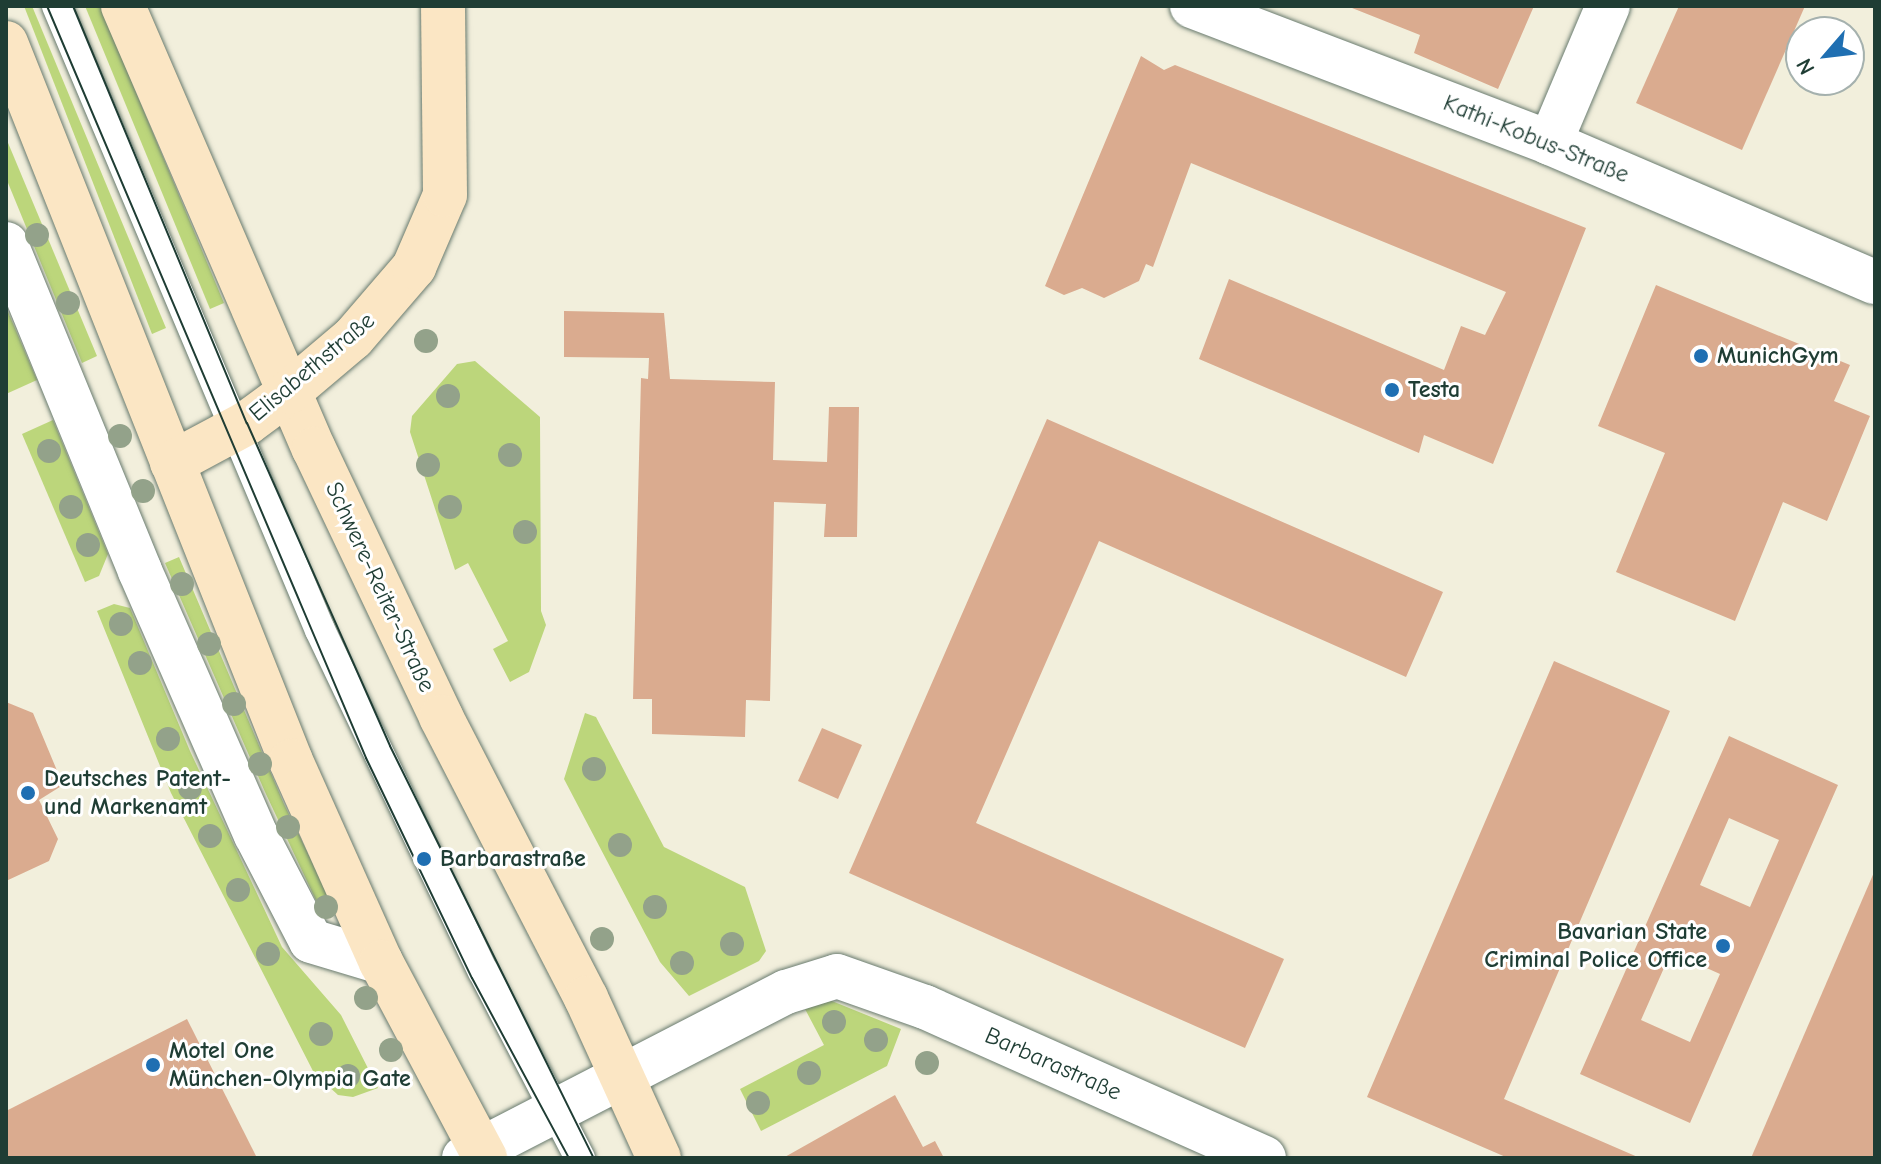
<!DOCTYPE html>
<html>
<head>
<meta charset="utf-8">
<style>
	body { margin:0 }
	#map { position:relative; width:1881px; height:1164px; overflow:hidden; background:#f2efdc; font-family:"Comic Neue",sans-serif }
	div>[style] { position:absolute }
	.green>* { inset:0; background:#bcd67b }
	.building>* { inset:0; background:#daab8f }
	.roads { filter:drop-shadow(0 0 2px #697b6f) drop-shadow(0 0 2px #697b6f) }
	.lane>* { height:30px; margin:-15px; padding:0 15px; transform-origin:15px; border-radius:15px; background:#fff }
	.street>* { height:44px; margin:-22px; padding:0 22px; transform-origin:22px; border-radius:22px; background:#fff }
	.secondary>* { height:44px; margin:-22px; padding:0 22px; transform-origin:22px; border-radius:22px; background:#fbe6c4 }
	.tram>* { height:2px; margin:-1px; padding:0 1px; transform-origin:1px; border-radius:1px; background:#1f3d34 }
	.trees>* { width:24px; height:24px; margin:-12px; border-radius:50%; background:#93a28a }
	.dots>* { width:22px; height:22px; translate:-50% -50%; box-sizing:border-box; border:4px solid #fff; border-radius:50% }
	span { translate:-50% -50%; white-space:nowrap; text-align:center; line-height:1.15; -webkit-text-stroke:6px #fff; paint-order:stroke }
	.street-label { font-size:24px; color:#1f3d34 }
	.poi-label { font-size:24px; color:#1f3d34; font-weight:700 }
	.left { translate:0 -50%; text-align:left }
	.right { translate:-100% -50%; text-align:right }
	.frame { position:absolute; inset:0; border:8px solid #1f3d34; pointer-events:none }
	.north { position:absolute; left:1785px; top:16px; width:80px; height:80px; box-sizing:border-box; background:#fff; border:2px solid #a5b1ae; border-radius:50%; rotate:242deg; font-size:22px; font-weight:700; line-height:32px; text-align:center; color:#1f3d34 }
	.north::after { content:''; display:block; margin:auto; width:28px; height:36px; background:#1f6fb2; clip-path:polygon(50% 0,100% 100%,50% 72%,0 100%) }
</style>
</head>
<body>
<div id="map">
	<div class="green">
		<i style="clip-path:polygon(24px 6px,32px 6px,166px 328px,152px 334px)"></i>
		<i style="clip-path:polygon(85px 6px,100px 6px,224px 303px,210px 309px)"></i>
		<i style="clip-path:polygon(6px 138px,97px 356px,82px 363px,6px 178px)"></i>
		<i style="clip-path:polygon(6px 307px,37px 380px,6px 394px)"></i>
		<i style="clip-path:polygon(475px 361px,540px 417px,541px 611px,546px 625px,529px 672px,510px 682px,493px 649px,508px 641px,468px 563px,455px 570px,410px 432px,412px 416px,457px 364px)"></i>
		<i style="clip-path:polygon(53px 420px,108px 554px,99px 576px,85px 582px,22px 434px)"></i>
		<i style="clip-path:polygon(179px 557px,284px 804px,333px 905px,328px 916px,321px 911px,265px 792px,165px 563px)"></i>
		<i style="clip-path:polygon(114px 604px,130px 608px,190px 751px,282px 947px,341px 1015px,378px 1088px,353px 1097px,338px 1095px,314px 1073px,171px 793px,97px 611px)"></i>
		<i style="clip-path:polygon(585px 713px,596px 717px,664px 847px,745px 887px,766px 951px,759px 961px,689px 996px,660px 962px,564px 779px)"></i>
		<i style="clip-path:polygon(827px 999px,901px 1029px,887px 1066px,761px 1131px,740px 1089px,824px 1045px,805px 1009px)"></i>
	</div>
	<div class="building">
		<i style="clip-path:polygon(1347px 6px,1534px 6px,1498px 89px,1414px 53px,1420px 35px)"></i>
		<i style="clip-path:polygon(1679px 6px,1805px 6px,1742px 150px,1636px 103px)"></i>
		<i style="clip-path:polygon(1141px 56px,1164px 70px,1175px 65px,1586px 228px,1493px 464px,1424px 435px,1419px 453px,1199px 359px,1229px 279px,1444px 370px,1461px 326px,1485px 335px,1506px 292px,1191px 163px,1153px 267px,1146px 264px,1139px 281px,1104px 298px,1082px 288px,1064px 295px,1045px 286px)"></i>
		<i style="clip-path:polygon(1656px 285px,1850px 365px,1834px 401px,1870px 416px,1827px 521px,1783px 502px,1735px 621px,1616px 572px,1665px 453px,1598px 426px)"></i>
		<i style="clip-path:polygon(564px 311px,664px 313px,670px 379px,775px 382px,773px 460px,827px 462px,829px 407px,859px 407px,857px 537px,824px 537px,826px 504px,774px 502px,770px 701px,746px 700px,745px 737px,652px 734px,652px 699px,633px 699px,641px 378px,648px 379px,649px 358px,564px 357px)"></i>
		<i style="clip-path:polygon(1047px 419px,1443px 592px,1406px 677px,1099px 541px,1043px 669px,976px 823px,1284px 959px,1245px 1048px,849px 873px)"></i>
		<i style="clip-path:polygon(1554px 661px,1670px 711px,1504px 1099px,1640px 1158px,1508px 1158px,1367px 1097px)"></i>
		<i style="clip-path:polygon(6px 702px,33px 713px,63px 785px,39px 800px,58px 839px,49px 861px,6px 881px)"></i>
		<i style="clip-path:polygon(822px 728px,862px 745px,838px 799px,798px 781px)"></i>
		<i style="clip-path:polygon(evenodd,1729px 736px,1838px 785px,1690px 1123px,1580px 1074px,1729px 736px,1729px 818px,1779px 840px,1750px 907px,1700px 885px,1729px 818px,1729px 736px,1671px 952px,1720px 974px,1690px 1042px,1641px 1020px,1671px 952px)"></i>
		<i style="clip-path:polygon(1875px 870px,1875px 1158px,1751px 1158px)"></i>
		<i style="clip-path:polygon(187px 1019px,257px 1158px,6px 1158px,6px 1111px)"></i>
		<i style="clip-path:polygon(895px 1095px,923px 1147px,935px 1141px,944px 1158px,783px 1158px)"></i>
	</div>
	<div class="roads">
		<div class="lane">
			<i style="left:57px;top:6px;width:677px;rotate:67.15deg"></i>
			<i style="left:320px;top:630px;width:378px;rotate:64.5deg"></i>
			<i style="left:483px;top:971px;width:211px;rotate:62.6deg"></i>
		</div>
		<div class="street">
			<i style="left:1192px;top:6px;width:383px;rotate:20.9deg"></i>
			<i style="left:1550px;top:143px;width:353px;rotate:23.2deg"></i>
			<i style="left:1550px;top:143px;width:149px;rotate:-67.1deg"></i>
			<i style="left:6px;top:244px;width:353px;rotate:67.7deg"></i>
			<i style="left:140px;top:571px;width:288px;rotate:66.3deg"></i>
			<i style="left:256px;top:835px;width:119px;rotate:62.6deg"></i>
			<i style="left:311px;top:941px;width:73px;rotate:16.7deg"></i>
			<i style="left:464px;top:1158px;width:362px;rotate:-27.3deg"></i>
			<i style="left:786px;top:992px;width:53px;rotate:-17.4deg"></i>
			<i style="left:837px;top:976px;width:93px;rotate:19.4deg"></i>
			<i style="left:925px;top:1007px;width:371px;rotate:24deg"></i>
		</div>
		<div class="secondary">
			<i style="left:123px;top:6px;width:482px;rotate:66.7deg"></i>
			<i style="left:314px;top:449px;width:297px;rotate:64.6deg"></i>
			<i style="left:441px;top:717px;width:316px;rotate:62.7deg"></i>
			<i style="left:586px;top:998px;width:176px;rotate:65.5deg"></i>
			<i style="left:6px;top:43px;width:772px;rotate:68.35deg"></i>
			<i style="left:291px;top:761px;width:220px;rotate:65.9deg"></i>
			<i style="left:381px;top:962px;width:222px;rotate:62deg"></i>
			<i style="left:172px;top:463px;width:85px;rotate:-28.1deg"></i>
			<i style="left:247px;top:423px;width:52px;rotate:-36.4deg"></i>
			<i style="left:289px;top:392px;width:84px;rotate:-40.2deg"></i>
			<i style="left:353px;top:338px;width:94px;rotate:-49.3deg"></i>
			<i style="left:414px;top:267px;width:78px;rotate:-66.7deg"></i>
			<i style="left:445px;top:195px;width:189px;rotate:-90.6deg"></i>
		</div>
	</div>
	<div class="tram">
		<i style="left:47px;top:6px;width:817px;rotate:67.01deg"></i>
		<i style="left:366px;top:758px;width:244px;rotate:64.3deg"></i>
		<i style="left:472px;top:978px;width:204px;rotate:61.7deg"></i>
		<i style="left:73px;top:6px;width:452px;rotate:67.4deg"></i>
		<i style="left:247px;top:423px;width:353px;rotate:66.1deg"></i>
		<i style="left:390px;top:746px;width:460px;rotate:63.7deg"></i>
	</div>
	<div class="trees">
		<i style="left:37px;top:235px"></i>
		<i style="left:68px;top:303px"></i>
		<i style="left:426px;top:341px"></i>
		<i style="left:448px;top:396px"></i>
		<i style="left:120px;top:436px"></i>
		<i style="left:49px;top:451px"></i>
		<i style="left:510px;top:455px"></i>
		<i style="left:428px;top:465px"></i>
		<i style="left:143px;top:491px"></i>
		<i style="left:71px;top:507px"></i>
		<i style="left:450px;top:507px"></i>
		<i style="left:525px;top:532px"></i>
		<i style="left:88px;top:545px"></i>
		<i style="left:182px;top:584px"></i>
		<i style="left:121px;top:624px"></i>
		<i style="left:209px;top:644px"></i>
		<i style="left:140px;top:663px"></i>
		<i style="left:234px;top:704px"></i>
		<i style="left:168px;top:739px"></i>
		<i style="left:260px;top:764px"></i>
		<i style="left:594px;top:769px"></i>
		<i style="left:190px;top:788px"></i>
		<i style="left:288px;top:827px"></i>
		<i style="left:210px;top:836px"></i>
		<i style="left:620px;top:845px"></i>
		<i style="left:238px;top:890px"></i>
		<i style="left:326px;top:907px"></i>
		<i style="left:655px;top:907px"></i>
		<i style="left:602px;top:939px"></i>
		<i style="left:732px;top:944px"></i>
		<i style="left:268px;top:954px"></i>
		<i style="left:682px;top:963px"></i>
		<i style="left:366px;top:998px"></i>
		<i style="left:834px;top:1022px"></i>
		<i style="left:321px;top:1034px"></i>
		<i style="left:876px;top:1040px"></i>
		<i style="left:391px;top:1050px"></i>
		<i style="left:927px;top:1063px"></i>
		<i style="left:809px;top:1073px"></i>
		<i style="left:348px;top:1076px"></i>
		<i style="left:758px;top:1103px"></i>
	</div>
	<div class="dots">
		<i style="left:1701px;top:356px;background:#1f6fb2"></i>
		<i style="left:1392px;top:390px;background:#1f6fb2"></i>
		<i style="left:28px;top:793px;background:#1f6fb2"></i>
		<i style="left:424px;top:859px;background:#1f6fb2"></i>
		<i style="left:1723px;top:946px;background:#1f6fb2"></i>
		<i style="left:153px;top:1065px;background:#1f6fb2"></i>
	</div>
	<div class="street-label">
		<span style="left:1536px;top:139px;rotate:22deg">Kathi-Kobus-Straße</span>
		<span style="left:312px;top:367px;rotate:-40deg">Elisabethstraße</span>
		<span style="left:380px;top:587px;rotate:65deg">Schwere-Reiter-Straße</span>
		<span style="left:1053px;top:1064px;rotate:24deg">Barbarastraße</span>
	</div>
	<div class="poi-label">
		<span class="left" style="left:1717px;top:356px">MunichGym</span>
		<span class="left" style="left:1408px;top:390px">Testa</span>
		<span class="left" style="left:44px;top:793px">Deutsches Patent-<br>und Markenamt</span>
		<span class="left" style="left:440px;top:859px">Barbarastraße</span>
		<span class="right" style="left:1707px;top:946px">Bavarian State<br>Criminal Police Office</span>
		<span class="left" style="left:169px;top:1065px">Motel One<br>München-Olympia Gate</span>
	</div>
	<div class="frame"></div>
	<div class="north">N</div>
</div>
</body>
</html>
